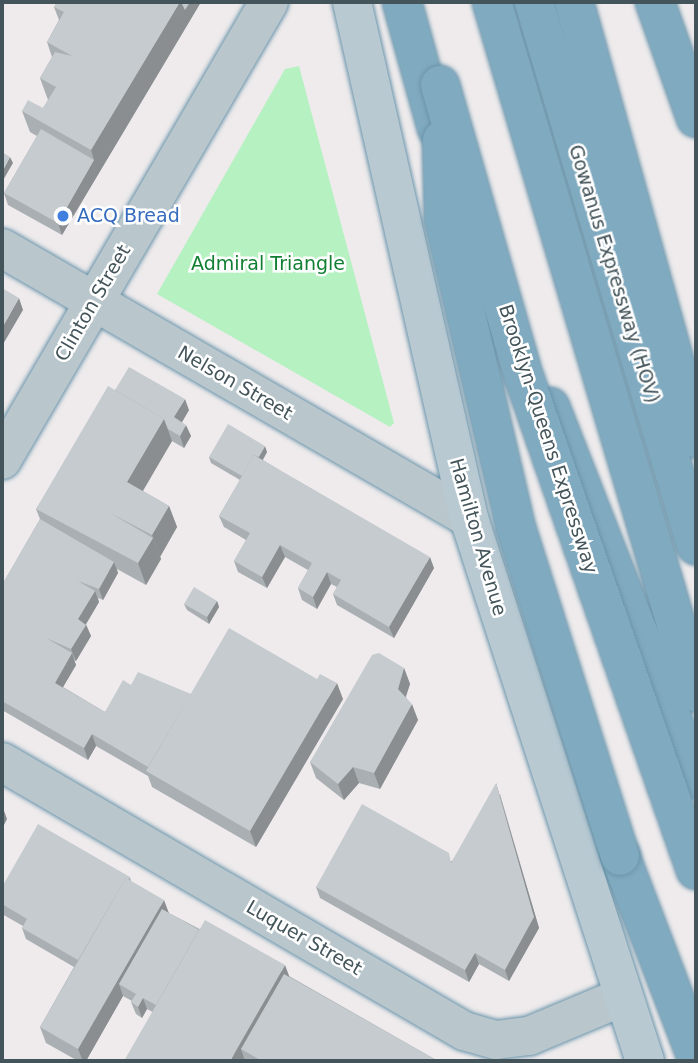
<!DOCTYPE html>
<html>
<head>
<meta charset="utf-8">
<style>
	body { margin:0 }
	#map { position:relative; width:698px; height:1063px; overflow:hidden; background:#efebec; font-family:"DejaVu Sans",sans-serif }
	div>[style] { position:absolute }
	.green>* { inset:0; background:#b6f1c1 }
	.roads { filter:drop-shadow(0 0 2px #6b95ab) drop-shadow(0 0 2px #6b95ab) }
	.street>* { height:38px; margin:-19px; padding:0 19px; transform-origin:19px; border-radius:19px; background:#b9c7cd }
	.secondary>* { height:38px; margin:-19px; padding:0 19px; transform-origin:19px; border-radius:19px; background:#b8c9d2 }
	.highway>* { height:38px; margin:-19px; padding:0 19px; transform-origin:19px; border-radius:19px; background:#80aabf }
	.bridges { filter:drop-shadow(0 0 2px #6b95ab) drop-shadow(0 0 2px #6b95ab) }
	.highway-bridge>* { height:38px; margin:-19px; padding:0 19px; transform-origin:19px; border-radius:19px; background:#80aabf }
	.wall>* { inset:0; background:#a9afb2 }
	.shaded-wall>* { inset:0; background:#8a8e91 }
	.building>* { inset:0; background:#c5cbcf }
	.dots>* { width:19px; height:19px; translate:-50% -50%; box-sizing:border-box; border:4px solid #fff; border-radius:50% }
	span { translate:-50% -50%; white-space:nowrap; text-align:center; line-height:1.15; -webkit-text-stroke:5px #fff; paint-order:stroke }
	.shop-label { font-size:19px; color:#366cbe }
	.left { translate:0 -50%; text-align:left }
	.park-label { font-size:19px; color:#117f33 }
	.street-label { font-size:19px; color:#43545a }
	.frame { position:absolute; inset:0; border:4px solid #43545a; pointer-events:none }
</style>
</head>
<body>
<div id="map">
	<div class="green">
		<i style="clip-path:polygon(299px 66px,394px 423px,390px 427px,157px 294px,285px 69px)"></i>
	</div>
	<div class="roads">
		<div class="street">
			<i style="left:2px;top:248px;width:539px;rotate:30.03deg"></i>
			<i style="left:2px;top:460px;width:530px;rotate:-59.76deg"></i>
			<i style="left:2px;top:762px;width:535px;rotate:30.21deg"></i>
			<i style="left:464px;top:1031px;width:33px;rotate:16deg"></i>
			<i style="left:496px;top:1040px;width:33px;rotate:-7deg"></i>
			<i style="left:529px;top:1036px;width:99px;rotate:-22.7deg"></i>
		</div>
		<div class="secondary">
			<i style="left:352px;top:2px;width:529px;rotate:77.22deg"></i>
			<i style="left:469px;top:518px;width:571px;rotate:72.04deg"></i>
		</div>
		<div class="highway">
			<i style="left:402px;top:2px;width:131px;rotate:74.5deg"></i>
			<i style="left:492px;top:2px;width:720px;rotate:73.53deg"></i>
			<i style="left:534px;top:2px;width:567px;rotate:73.39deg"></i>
			<i style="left:574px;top:2px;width:453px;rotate:74.4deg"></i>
			<i style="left:655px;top:2px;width:123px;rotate:70.5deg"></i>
			<i style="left:550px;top:407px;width:400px;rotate:68.6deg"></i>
			<i style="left:620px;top:856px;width:213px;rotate:69.1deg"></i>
		</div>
	</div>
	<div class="bridges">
		<div class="highway-bridge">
			<i style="left:440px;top:85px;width:304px;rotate:74deg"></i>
			<i style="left:524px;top:377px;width:522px;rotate:70.77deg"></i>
			<i style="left:442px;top:140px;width:79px;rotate:88.5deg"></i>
			<i style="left:444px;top:219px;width:317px;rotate:76.9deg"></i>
			<i style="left:516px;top:528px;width:344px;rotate:72.4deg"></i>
		</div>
	</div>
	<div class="wall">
		<i style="clip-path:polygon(57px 2px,201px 2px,62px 235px,8px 205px,4px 193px,37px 136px,30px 132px,22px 111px,43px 108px,48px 100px,40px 78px,52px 57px,47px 42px,59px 20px,54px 7px)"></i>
		<i style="clip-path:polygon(115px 390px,189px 410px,182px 422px,191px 436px,184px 448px,172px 441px,143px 491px,169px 506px,177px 527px,160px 557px,161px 559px,146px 585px,117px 569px,118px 573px,103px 600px,98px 598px,99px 602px,86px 624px,91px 636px,76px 661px,74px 660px,76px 665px,63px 687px,105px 712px,131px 685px,191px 694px,343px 699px,256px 847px,152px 787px,148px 776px,96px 746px,88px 760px,2px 710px,2px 585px,40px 519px,36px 509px)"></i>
		<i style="clip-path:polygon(267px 452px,263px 460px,434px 568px,394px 638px,337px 605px,333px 594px,337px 587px,331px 584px,317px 609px,302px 600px,298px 588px,308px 570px,285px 557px,267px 588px,238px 572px,234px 561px,246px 540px,224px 527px,219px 516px,240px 480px,211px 463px,209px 457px)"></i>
		<i style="clip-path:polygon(217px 601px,219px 607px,209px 624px,187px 610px,184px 604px)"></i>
		<i style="clip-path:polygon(404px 668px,410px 684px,406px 697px,418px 720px,380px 789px,359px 783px,344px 800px,316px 778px,310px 762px)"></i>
		<i style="clip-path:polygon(500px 794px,539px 928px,509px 981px,479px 964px,469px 982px,320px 898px,316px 887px,452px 861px)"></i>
		<i style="clip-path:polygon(130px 877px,131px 881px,169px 913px,289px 976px,438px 1061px,246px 1061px,147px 1009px,142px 1018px,136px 1014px,131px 1002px,132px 1001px,123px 996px,86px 1061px,78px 1061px,46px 1043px,40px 1027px,74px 967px,26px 939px,22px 928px,23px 926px,2px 914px,2px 887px)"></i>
	</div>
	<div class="shaded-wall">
		<i style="clip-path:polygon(180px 2px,201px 2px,62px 235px,58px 223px,94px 160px,91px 150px)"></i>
		<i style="clip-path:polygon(10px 157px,13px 163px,2px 182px,2px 172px)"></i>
		<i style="clip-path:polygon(19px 298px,23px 310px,2px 346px,2px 328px)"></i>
		<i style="clip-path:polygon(185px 399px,189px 410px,178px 429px,174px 417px)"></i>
		<i style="clip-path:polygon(164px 419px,172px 441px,135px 504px,127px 482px)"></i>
		<i style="clip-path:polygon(186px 425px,191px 436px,184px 448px,180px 436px)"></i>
		<i style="clip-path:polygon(265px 446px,267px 452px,248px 485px,246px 479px)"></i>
		<i style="clip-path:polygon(169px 506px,177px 527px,160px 557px,152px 535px)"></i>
		<i style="clip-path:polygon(153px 538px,161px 559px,146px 585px,138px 563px)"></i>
		<i style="clip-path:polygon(280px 545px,285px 557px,267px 588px,262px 577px)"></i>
		<i style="clip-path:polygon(430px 557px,434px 568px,394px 638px,389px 627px)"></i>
		<i style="clip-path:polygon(114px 562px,118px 573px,103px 600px,99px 589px)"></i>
		<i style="clip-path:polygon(327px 572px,331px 584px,317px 609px,313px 597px)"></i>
		<i style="clip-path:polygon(95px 591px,99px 602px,82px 631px,78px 619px)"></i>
		<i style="clip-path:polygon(217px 601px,219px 607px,209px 624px,207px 617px)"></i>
		<i style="clip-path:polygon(86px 625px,91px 636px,76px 661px,71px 649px)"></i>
		<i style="clip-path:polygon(72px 653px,76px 665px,59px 694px,55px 683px)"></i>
		<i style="clip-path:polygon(404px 668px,410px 684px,403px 704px,398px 689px)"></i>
		<i style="clip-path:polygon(337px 683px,343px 699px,256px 847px,250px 831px)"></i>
		<i style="clip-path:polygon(412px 704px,418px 720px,380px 789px,374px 773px)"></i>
		<i style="clip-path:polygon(92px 734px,96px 746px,88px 760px,84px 748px)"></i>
		<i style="clip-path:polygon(353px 767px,359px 783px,344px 800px,338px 784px)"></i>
		<i style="clip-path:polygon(496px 783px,539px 928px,509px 981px,505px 970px)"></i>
		<i style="clip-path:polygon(3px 808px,7px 819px,2px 829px,2px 810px)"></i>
		<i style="clip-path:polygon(164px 900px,170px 916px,119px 984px,123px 996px,86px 1061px,83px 1061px,78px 1049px)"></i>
		<i style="clip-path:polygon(475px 953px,479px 964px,469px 982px,465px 970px)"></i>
		<i style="clip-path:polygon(285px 965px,291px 981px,241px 1049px,245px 1061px,230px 1061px)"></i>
		<i style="clip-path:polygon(143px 998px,147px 1009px,142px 1018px,138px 1007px)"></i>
	</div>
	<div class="building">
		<i style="clip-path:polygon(57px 2px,180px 2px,91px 150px,22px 111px,28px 100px,43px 108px,56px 87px,40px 78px,55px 52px,72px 56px,47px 42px,64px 12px,54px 7px)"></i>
		<i style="clip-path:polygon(181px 2px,190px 2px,185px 10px)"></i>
		<i style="clip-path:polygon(41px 129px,94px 160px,58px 223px,4px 193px)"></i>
		<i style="clip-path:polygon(2px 152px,10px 157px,2px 172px)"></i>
		<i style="clip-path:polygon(2px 288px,19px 298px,2px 328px)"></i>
		<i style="clip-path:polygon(129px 367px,185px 399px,174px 417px,186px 425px,180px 436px,168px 429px,164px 419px,115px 390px)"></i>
		<i style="clip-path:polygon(108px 386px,164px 419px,127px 482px,169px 506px,152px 535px,110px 513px,153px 538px,138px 563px,36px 509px)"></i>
		<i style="clip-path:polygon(228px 424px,265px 446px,259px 457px,254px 455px,242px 476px,209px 457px)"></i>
		<i style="clip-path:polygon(254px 455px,430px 557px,389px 627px,333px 594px,341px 580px,327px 572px,313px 597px,298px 588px,312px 563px,280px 545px,262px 577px,234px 561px,250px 533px,219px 516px)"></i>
		<i style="clip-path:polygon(40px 519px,114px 562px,99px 589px,78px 581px,95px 591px,78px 619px,86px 625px,71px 649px,46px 638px,72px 653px,55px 683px,105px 712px,123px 680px,131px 685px,138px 672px,191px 694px,148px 767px,92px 734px,84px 748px,2px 701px,2px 585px)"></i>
		<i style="clip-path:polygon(194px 587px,217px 601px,207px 617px,184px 604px)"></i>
		<i style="clip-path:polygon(229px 628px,317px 679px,320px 674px,337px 683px,250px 831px,146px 771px)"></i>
		<i style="clip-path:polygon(379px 653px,404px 668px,398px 689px,412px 704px,374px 773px,353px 767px,338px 784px,310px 762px,372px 655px)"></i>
		<i style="clip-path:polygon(496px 783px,534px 917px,505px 970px,475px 953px,465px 970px,316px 887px,362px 804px,449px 853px,451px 863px)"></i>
		<i style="clip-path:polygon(38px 824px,130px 877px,128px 880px,126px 878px,78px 960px,22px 928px,27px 919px,2px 904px,2px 887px)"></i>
		<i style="clip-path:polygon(126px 878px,164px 900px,78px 1049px,40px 1027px)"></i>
		<i style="clip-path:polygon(162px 909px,199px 930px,156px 1005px,143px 998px,138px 1007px,131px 1002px,136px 994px,119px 984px)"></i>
		<i style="clip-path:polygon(205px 920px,285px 965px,230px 1061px,124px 1061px)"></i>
		<i style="clip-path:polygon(284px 974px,438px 1061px,262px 1061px,241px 1049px)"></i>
	</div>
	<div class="dots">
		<i style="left:63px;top:216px;background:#3f7fe0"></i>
	</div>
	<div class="shop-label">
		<span class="left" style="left:77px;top:216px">ACQ Bread</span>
	</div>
	<div class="park-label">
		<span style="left:268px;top:264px">Admiral Triangle</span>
	</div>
	<div class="street-label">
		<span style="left:614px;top:274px;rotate:73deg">Gowanus Expressway (HOV)</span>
		<span style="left:93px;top:303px;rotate:-60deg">Clinton Street</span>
		<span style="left:235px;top:383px;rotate:30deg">Nelson Street</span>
		<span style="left:548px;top:439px;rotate:72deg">Brooklyn-Queens Expressway</span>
		<span style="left:478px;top:537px;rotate:74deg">Hamilton Avenue</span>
		<span style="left:304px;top:938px;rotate:30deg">Luquer Street</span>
	</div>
	<div class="frame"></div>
</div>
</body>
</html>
